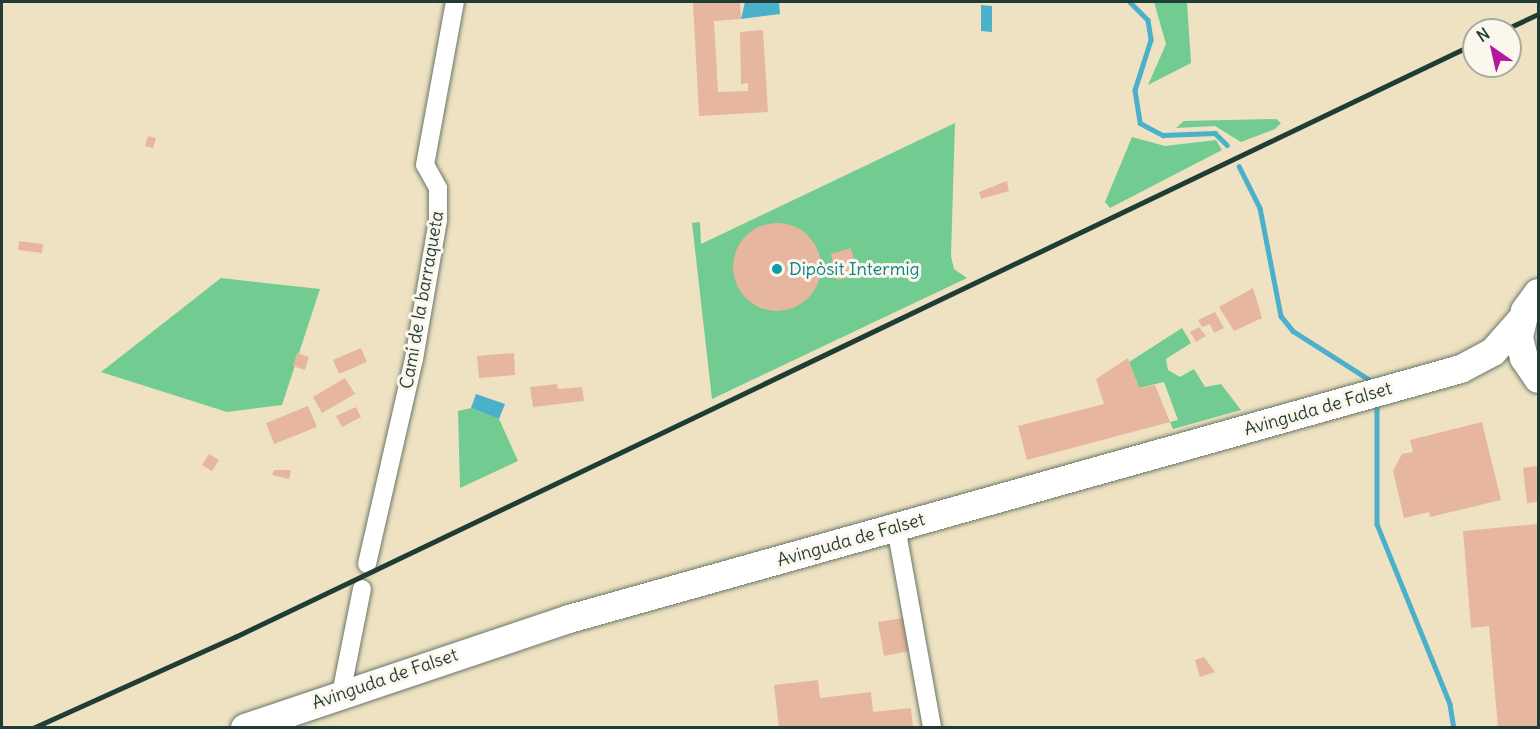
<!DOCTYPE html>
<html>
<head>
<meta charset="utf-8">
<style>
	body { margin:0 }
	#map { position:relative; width:1540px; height:729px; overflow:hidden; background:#efe2c3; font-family:Delius,sans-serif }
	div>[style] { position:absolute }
	.green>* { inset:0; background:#72cc92 }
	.water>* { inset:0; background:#4bb0ca }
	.stream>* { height:4.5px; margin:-2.25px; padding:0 2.25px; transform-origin:2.25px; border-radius:2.25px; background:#4bb0ca }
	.building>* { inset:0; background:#e7b69e }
	.round { border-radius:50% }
	.roads { filter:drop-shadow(0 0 2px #687766) drop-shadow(0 0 2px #687766) }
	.minor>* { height:18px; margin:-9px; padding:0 9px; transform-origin:9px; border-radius:9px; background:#fff }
	.primary>* { height:28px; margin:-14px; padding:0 14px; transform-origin:14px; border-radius:14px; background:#fff }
	.rail>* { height:4.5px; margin:-2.25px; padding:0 2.25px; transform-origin:2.25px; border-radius:2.25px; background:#1f3d34 }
	.dots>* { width:16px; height:16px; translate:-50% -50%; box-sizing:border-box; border:3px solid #fbf7ec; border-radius:50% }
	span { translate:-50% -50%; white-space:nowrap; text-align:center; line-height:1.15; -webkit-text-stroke:6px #fbf7ec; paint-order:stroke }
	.culture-label { font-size:18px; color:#0d838f }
	.left { translate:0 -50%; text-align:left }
	.street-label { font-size:18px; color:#1f3d34 }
	.frame { position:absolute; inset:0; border:3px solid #1f3d34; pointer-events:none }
	.north { position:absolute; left:1462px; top:18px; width:60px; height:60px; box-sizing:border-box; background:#fbf7ec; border:2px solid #a3ada2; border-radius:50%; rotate:326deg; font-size:16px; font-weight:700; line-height:24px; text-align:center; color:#1f3d34 }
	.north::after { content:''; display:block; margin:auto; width:21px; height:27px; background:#b5179e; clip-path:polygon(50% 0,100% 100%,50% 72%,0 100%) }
</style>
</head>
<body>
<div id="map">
	<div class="green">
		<i style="clip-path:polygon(1154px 2px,1187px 2px,1191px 63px,1148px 85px,1166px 44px)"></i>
		<i style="clip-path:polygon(1276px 119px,1281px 123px,1275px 129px,1241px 142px,1215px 126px,1176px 128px,1184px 121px)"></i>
		<i style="clip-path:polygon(955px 123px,951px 256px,954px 269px,967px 278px,712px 399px,692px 223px,700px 222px,701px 244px)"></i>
		<i style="clip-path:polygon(1132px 137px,1165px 146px,1216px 140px,1222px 150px,1110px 208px,1105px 202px)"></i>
		<i style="clip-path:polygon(221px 278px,320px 289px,282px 405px,227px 412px,101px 372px)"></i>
		<i style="clip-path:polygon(1182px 328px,1191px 343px,1166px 359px,1168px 370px,1180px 377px,1194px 369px,1205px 387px,1221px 384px,1241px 410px,1173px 429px,1170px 422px,1178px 420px,1164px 382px,1139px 388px,1129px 362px)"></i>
		<i style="clip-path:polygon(471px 408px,499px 419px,518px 461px,460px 488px,458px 411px)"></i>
	</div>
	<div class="water">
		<i style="clip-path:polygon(745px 2px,779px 2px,780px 14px,741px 19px)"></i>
		<i style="clip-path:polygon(981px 5px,992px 6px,992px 32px,981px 31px)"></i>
		<i style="clip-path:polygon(476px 394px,505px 404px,499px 419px,471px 408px)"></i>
	</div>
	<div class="stream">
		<i style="left:1130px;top:2px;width:25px;rotate:45deg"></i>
		<i style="left:1148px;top:20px;width:20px;rotate:81deg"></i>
		<i style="left:1151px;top:40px;width:52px;rotate:107.7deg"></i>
		<i style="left:1135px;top:90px;width:33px;rotate:81deg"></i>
		<i style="left:1140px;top:123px;width:26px;rotate:28deg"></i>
		<i style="left:1163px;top:135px;width:52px;rotate:-2.2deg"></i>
		<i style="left:1215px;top:133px;width:17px;rotate:45deg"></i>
		<i style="left:1239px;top:166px;width:47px;rotate:63.4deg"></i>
		<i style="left:1260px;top:208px;width:110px;rotate:79deg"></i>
		<i style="left:1281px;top:316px;width:19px;rotate:51deg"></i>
		<i style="left:1293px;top:331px;width:91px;rotate:32.5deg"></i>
		<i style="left:1377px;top:406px;width:118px;rotate:90deg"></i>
		<i style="left:1377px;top:524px;width:194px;rotate:67.9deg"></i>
		<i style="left:1450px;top:704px;width:24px;rotate:81deg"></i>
	</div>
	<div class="building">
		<i style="clip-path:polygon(693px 2px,740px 2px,741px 19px,714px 21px,718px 92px,748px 91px,748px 83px,741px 84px,740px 32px,763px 30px,768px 112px,699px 116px)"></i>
		<i style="clip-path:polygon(148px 136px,156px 138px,153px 148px,145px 146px)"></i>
		<i style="clip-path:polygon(1007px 181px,1009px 191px,981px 199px,979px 192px)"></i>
		<i class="round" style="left:733px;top:223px;width:88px;height:88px"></i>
		<i style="clip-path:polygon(19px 241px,43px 244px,42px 253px,18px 250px)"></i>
		<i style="clip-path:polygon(851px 248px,858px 275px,837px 280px,831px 254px)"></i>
		<i style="clip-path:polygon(1253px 288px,1262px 318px,1234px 331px,1219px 307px)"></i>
		<i style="clip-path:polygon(1215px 312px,1224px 328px,1214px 333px,1210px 324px,1202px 327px,1198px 320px)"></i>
		<i style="clip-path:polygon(1199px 327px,1206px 336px,1196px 342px,1190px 332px)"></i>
		<i style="clip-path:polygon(361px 348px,367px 362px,339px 374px,333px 360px)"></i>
		<i style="clip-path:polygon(297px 353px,309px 357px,305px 370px,293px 366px)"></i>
		<i style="clip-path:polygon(514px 353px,515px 375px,479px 378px,477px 356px)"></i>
		<i style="clip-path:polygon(1128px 358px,1139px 388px,1155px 385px,1170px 422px,1027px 460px,1018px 426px,1104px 404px,1096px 379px)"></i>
		<i style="clip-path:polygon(345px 378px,355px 394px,322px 413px,313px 397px)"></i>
		<i style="clip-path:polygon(557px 384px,558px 389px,582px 387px,584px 401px,533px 407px,530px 387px)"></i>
		<i style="clip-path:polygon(308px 406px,317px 427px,274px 444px,266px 423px)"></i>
		<i style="clip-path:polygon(356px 407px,361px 417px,342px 427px,336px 416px)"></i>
		<i style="clip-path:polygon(1482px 422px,1501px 500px,1430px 517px,1429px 512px,1404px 518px,1393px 471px,1402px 454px,1413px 452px,1410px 440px)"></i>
		<i style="clip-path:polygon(209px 454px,219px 460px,212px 471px,202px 465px)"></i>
		<i style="clip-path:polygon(1538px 466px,1538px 502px,1527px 503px,1523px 468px)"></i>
		<i style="clip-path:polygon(274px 470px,291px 470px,289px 479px,272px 475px)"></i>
		<i style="clip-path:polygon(1538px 524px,1538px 728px,1498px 728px,1489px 626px,1471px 628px,1463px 531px)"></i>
		<i style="clip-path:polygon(903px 618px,909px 651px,884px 656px,878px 622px)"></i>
		<i style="clip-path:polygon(1204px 657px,1215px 672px,1200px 677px,1195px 660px)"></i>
		<i style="clip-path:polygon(818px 680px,820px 698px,871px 692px,873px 712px,911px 708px,913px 728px,779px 728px,774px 685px)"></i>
	</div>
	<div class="roads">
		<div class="minor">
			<i style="left:896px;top:527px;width:204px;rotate:79.8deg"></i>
			<i style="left:367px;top:564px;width:210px;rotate:-77.1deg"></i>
			<i style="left:414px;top:359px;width:141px;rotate:-80.2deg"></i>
			<i style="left:438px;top:220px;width:32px;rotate:-90deg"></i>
			<i style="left:438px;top:188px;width:26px;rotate:-119deg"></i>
			<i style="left:425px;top:165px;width:166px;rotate:-79.6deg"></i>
			<i style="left:341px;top:694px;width:107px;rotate:-78.7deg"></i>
		</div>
		<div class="primary">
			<i style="left:1538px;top:293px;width:22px;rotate:126deg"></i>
			<i style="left:1525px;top:311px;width:28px;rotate:103deg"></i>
			<i style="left:1519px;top:338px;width:21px;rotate:76deg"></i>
			<i style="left:1524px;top:358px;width:25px;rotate:56deg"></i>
			<i style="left:245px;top:728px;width:342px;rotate:-18.6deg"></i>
			<i style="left:569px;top:619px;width:926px;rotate:-15.66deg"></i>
			<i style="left:1461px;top:369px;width:36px;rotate:-28deg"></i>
			<i style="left:1493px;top:352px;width:44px;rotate:-48.7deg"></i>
		</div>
	</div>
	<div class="rail">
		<i style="left:1504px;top:30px;width:38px;rotate:-25deg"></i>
		<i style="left:33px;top:728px;width:222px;rotate:-24.3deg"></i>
		<i style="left:235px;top:637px;width:1374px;rotate:-25.58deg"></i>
	</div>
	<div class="dots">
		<i style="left:777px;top:269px;background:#0f9aa8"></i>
	</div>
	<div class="culture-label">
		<span class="left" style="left:789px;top:269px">Dipòsit Intermig</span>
	</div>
	<div class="street-label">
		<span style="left:422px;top:300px;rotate:-80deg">Camí de la barraqueta</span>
		<span style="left:1318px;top:409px;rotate:-16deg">Avinguda de Falset</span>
		<span style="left:851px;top:540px;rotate:-16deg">Avinguda de Falset</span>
		<span style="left:385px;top:679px;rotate:-19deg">Avinguda de Falset</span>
	</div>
	<div class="frame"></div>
	<div class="north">N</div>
</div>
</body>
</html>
